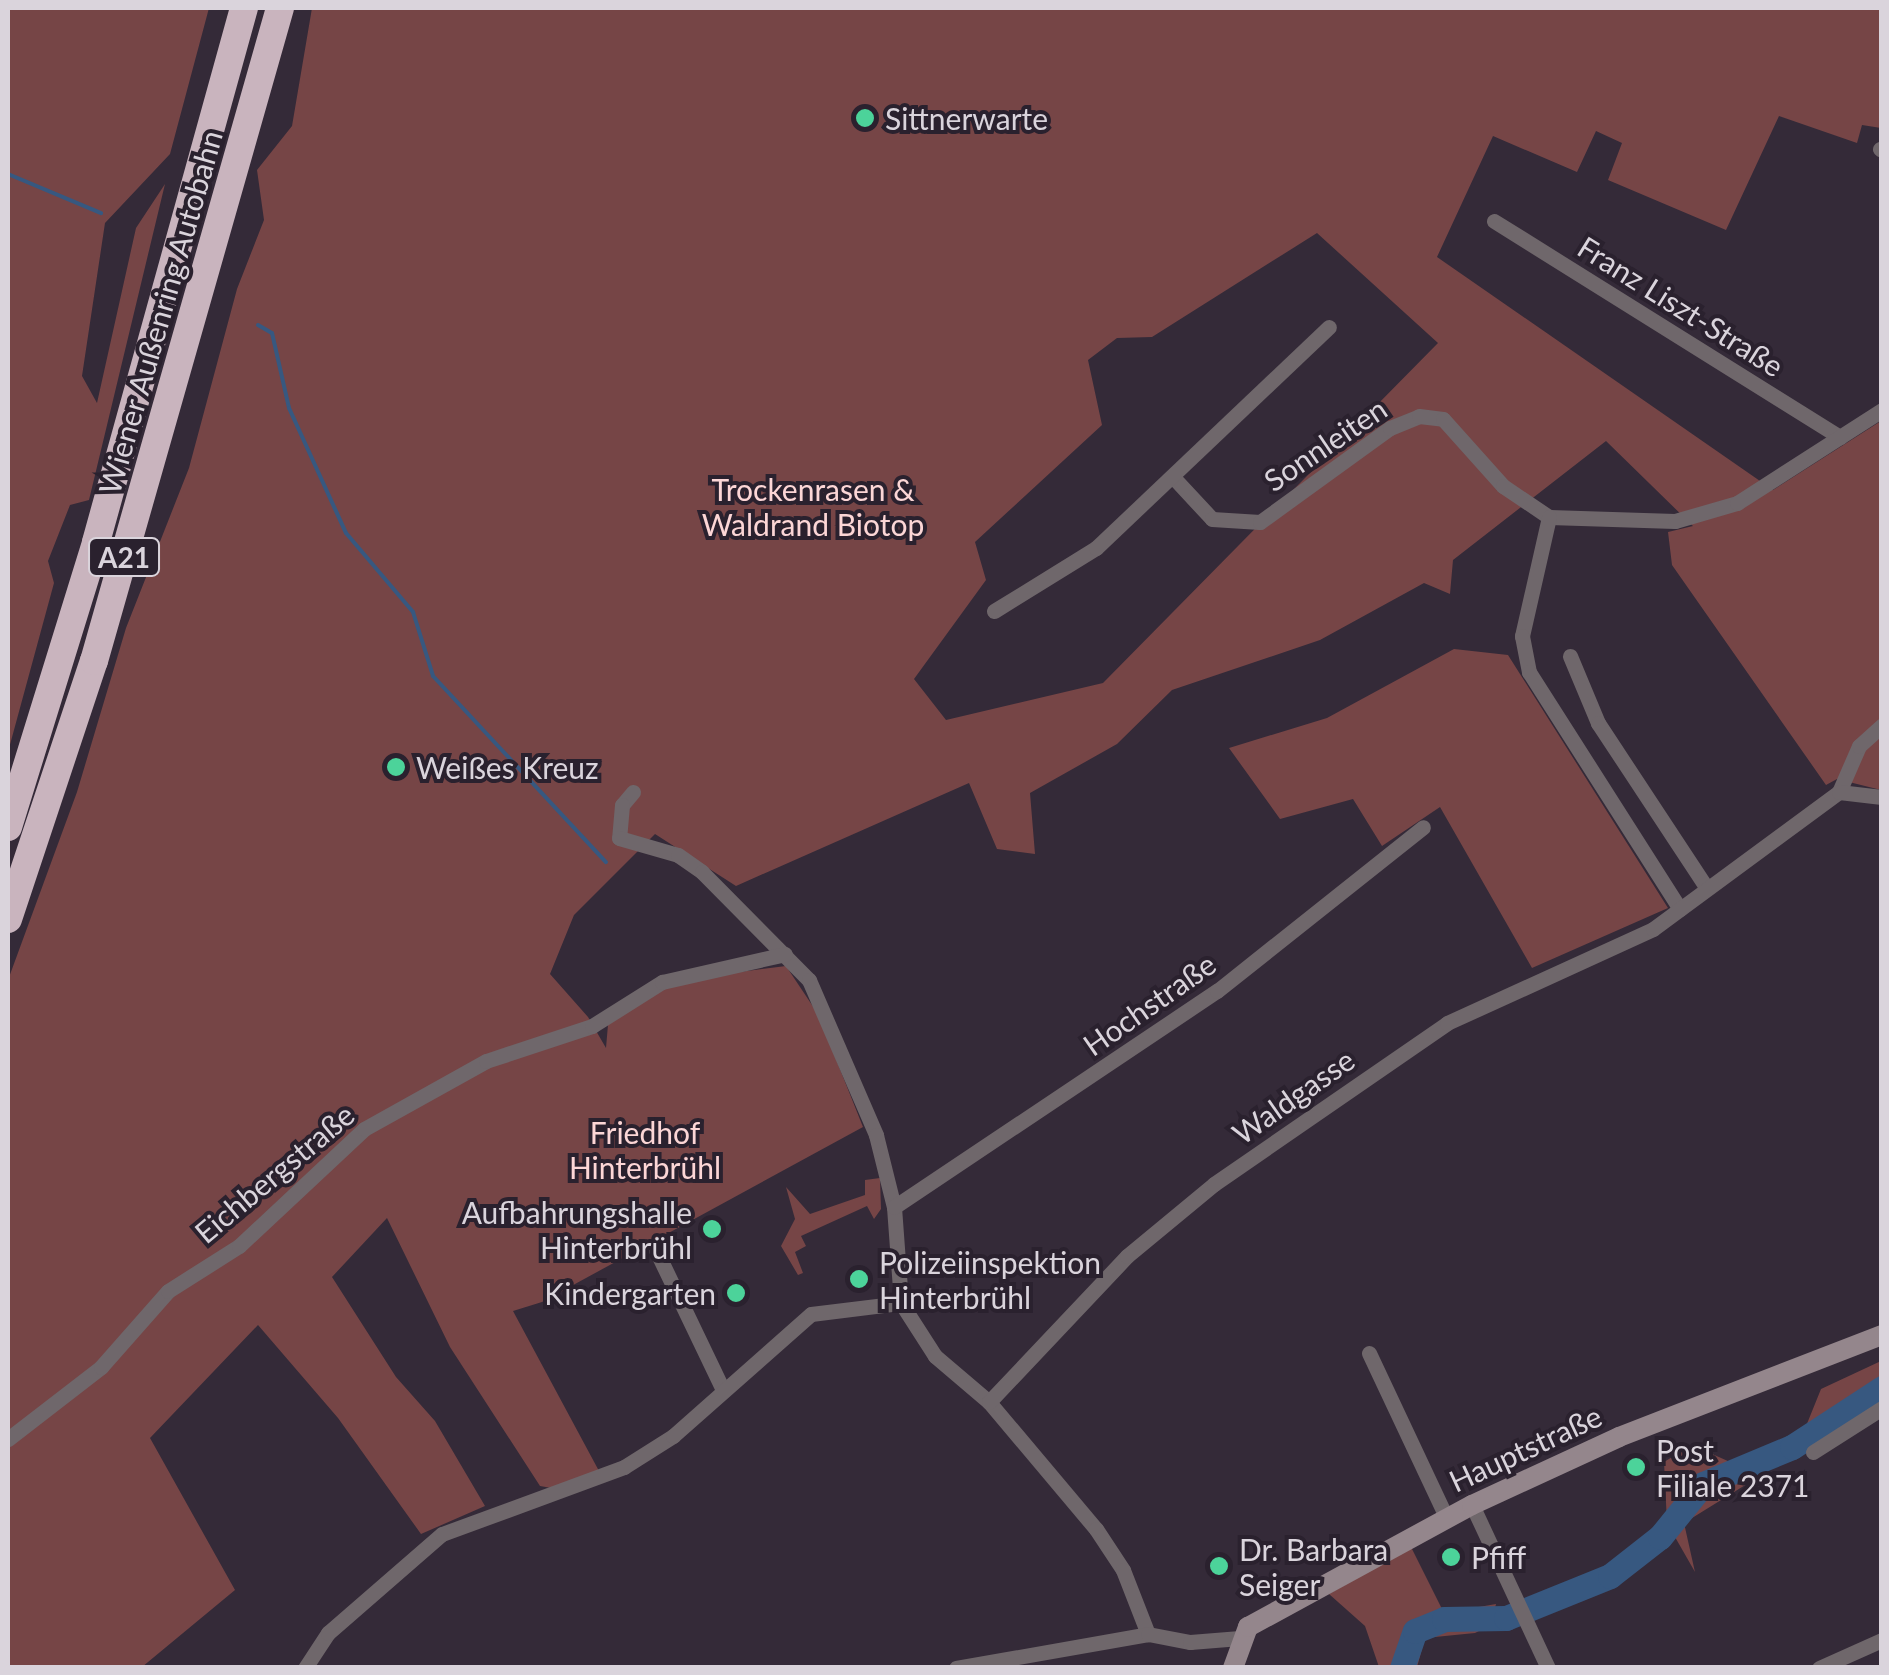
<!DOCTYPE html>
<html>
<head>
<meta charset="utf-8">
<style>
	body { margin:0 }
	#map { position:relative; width:1889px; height:1675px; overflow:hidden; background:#342a38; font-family:Lato,sans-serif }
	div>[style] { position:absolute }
	.green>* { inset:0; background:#764546 }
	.stream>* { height:4px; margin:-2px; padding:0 2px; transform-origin:2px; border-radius:2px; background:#375880 }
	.river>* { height:25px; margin:-12.5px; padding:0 12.5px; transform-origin:12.5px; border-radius:12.5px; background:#375880 }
	.minor>* { height:15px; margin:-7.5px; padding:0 7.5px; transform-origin:7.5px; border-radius:7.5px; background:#6f676b }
	.secondary>* { height:20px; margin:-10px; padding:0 10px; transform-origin:10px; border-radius:10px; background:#94868c }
	.motorway>* { height:28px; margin:-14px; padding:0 14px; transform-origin:14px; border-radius:14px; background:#c9b4be }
	.dots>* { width:28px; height:28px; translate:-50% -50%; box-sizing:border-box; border:5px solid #2a212e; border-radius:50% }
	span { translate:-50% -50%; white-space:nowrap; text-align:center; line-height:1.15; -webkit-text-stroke:8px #2a212e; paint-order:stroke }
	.shield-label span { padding:2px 8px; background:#2a212e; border:2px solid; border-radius:8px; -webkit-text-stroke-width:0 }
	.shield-label { font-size:28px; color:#dad4dc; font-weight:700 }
	.poi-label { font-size:30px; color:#dad4dc }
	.left { translate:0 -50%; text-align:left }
	.right { translate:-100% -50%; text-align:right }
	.street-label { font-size:30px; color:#dad4dc }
	.park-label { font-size:30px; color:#fcd6d6 }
	.frame { position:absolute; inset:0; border:10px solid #dad4dc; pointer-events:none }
</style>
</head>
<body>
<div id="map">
	<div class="green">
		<i style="clip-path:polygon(8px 8px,209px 8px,170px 154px,105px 223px,82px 376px,97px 403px,136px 228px,165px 184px,89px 500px,70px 505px,48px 561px,54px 583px,8px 752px)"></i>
		<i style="clip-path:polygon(evenodd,312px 8px,1881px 8px,1881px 128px,1862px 125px,1857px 143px,1779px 116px,1726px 230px,1608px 180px,1622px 143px,1596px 131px,1577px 172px,1493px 136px,1437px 257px,1773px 490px,1881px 421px,1881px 790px,1837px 779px,1826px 785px,1672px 565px,1668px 532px,1693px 526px,1606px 441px,1453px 560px,1450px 594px,1424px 583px,1320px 640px,1172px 690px,1117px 744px,1030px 793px,1035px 854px,997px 849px,969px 783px,736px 886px,655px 834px,574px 915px,550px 974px,588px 1017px,606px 1048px,609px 1013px,662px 982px,786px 966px,818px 1014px,863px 1127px,542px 1302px,513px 1311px,599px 1471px,557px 1489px,540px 1486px,450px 1347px,387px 1218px,332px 1277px,396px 1377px,435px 1421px,485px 1506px,421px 1534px,338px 1418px,258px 1325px,150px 1438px,235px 1590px,142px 1667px,8px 1667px,8px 980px,77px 792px,126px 628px,189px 468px,237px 289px,264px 220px,257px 170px,292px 126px,312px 8px,1317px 233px,1438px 343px,1103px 683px,946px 720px,914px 679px,986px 580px,975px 542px,1102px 425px,1088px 360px,1117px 338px,1152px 337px,1317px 233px)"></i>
		<i style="clip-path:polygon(1454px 649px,1508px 655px,1668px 908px,1532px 968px,1440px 807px,1382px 846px,1353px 799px,1280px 819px,1229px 748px,1327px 718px)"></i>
		<i style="clip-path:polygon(880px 1178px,881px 1209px,874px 1219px,867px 1206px,801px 1236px,806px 1246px,795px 1252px,803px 1273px,798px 1275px,781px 1246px,795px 1219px,786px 1187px,810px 1214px,865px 1195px,865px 1180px)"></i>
		<i style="clip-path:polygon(1881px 1361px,1881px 1401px,1684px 1523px,1695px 1572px,1667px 1523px,1664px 1462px,1692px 1445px,1739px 1466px,1800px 1441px,1821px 1389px)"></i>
		<i style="clip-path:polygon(1411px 1547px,1444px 1613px,1496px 1604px,1491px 1625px,1475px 1633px,1425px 1638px,1417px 1667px,1379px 1667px,1365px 1626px,1329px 1594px)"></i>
	</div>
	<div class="stream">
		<i style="left:8px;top:174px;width:101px;rotate:22.8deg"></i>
		<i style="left:258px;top:325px;width:16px;rotate:30deg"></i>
		<i style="left:272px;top:333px;width:77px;rotate:77.2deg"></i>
		<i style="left:289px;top:408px;width:137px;rotate:65.5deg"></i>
		<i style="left:346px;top:533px;width:104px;rotate:49.7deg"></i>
		<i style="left:413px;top:612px;width:67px;rotate:72.6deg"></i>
		<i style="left:433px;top:676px;width:254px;rotate:47.1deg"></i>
	</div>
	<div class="river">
		<i style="left:1402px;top:1668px;width:39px;rotate:-71deg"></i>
		<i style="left:1415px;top:1631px;width:31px;rotate:-22deg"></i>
		<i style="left:1444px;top:1619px;width:62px;rotate:-0.9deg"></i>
		<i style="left:1506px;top:1618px;width:112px;rotate:-22deg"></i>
		<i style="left:1610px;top:1576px;width:63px;rotate:-38deg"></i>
		<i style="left:1660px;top:1537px;width:68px;rotate:-50.9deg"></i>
		<i style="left:1703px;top:1484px;width:96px;rotate:-22.6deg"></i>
		<i style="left:1792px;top:1447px;width:108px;rotate:-33.2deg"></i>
	</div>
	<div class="minor">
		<i style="left:1880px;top:149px;width:2px;rotate:27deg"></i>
		<i style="left:1494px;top:221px;width:408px;rotate:32deg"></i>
		<i style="left:1173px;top:477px;width:57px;rotate:47.1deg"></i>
		<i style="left:1212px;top:519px;width:48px;rotate:3.6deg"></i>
		<i style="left:1260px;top:522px;width:160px;rotate:-35.9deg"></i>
		<i style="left:1390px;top:428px;width:31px;rotate:-22deg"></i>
		<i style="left:1419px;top:416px;width:24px;rotate:7deg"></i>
		<i style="left:1443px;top:419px;width:90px;rotate:48.2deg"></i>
		<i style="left:1503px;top:486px;width:55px;rotate:34deg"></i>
		<i style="left:1549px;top:517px;width:126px;rotate:1.8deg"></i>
		<i style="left:1675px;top:521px;width:65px;rotate:-16.2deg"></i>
		<i style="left:1737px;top:503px;width:172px;rotate:-32.7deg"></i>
		<i style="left:1549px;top:517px;width:122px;rotate:102.8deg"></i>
		<i style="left:1522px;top:636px;width:37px;rotate:79deg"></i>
		<i style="left:1529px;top:672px;width:281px;rotate:57.5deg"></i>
		<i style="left:994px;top:611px;width:120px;rotate:-31.7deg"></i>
		<i style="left:1096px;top:548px;width:321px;rotate:-43.5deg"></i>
		<i style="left:1570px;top:656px;width:73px;rotate:67.3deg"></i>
		<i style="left:1598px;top:723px;width:198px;rotate:56.6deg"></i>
		<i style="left:633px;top:792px;width:17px;rotate:130deg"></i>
		<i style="left:622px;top:805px;width:33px;rotate:95deg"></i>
		<i style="left:619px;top:838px;width:61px;rotate:16.1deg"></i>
		<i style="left:678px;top:855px;width:29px;rotate:35deg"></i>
		<i style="left:702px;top:872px;width:152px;rotate:45.3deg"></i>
		<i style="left:809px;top:980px;width:169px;rotate:66.6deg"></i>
		<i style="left:876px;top:1135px;width:74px;rotate:76deg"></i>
		<i style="left:894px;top:1207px;width:96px;rotate:85.8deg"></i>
		<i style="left:901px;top:1303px;width:63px;rotate:57.3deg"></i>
		<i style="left:935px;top:1356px;width:71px;rotate:40.4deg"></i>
		<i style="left:989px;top:1402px;width:166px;rotate:49.9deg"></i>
		<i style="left:1096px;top:1529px;width:49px;rotate:56.6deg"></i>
		<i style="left:1123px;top:1570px;width:69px;rotate:68.7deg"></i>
		<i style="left:1839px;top:792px;width:50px;rotate:-66.5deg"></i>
		<i style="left:1859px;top:746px;width:31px;rotate:-42deg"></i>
		<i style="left:894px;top:1207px;width:389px;rotate:-33.8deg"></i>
		<i style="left:1217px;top:991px;width:263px;rotate:-38.5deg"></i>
		<i style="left:654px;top:1246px;width:157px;rotate:64.4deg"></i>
		<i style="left:1369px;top:1353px;width:183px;rotate:64.8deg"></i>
		<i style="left:989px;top:1402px;width:201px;rotate:-46.6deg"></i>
		<i style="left:1127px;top:1256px;width:113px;rotate:-39.6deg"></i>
		<i style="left:1214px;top:1184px;width:283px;rotate:-34.6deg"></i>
		<i style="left:1447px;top:1023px;width:226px;rotate:-24.5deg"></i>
		<i style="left:1653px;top:929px;width:231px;rotate:-36.4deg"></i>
		<i style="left:1839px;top:792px;width:43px;rotate:6.6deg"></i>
		<i style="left:8px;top:1439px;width:118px;rotate:-37.7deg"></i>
		<i style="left:101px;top:1367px;width:101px;rotate:-48.6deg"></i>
		<i style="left:168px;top:1291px;width:84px;rotate:-32.4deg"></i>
		<i style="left:239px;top:1246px;width:171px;rotate:-43.1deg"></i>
		<i style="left:364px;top:1129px;width:140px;rotate:-29.1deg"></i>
		<i style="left:486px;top:1061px;width:112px;rotate:-18.3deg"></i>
		<i style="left:592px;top:1026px;width:83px;rotate:-32.2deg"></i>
		<i style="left:662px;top:982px;width:126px;rotate:-12.8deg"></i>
		<i style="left:1813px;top:1452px;width:82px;rotate:-32.5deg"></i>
		<i style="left:1472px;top:1505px;width:180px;rotate:65deg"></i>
		<i style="left:305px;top:1668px;width:42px;rotate:-56.7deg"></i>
		<i style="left:328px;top:1633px;width:151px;rotate:-41deg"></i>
		<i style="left:442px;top:1534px;width:194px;rotate:-20.2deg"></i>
		<i style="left:624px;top:1467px;width:58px;rotate:-32.3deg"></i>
		<i style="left:673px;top:1436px;width:184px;rotate:-41.5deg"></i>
		<i style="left:811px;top:1314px;width:91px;rotate:-7deg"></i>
		<i style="left:956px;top:1668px;width:195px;rotate:-10deg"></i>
		<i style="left:1148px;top:1634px;width:43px;rotate:10.8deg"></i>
		<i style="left:1190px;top:1642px;width:50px;rotate:-4.6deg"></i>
		<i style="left:1819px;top:1668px;width:69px;rotate:-24deg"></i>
	</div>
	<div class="secondary">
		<i style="left:1233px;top:1668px;width:44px;rotate:-69.9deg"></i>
		<i style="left:1248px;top:1627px;width:255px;rotate:-28.6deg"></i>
		<i style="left:1472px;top:1505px;width:162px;rotate:-24.8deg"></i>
		<i style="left:1619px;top:1437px;width:282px;rotate:-21.2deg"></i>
	</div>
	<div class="motorway">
		<i style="left:8px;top:827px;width:298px;rotate:-72.8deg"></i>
		<i style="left:96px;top:542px;width:554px;rotate:-74.51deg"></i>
		<i style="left:8px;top:919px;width:272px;rotate:-71.6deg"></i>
		<i style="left:94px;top:661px;width:679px;rotate:-74.1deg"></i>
	</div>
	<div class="dots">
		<i style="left:865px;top:118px;background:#4cd39a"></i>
		<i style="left:396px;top:767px;background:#4cd39a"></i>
		<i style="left:712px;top:1229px;background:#4cd39a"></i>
		<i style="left:859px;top:1279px;background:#4cd39a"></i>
		<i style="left:736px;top:1293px;background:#4cd39a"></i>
		<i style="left:1636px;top:1467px;background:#4cd39a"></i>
		<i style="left:1451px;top:1557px;background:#4cd39a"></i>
		<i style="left:1219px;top:1566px;background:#4cd39a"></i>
	</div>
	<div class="shield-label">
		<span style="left:124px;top:557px">A21</span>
	</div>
	<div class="poi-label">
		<span class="left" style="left:885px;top:118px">Sittnerwarte</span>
		<span class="left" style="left:416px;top:767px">Weißes Kreuz</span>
		<span class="right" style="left:692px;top:1229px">Aufbahrungshalle<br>Hinterbrühl</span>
		<span class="left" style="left:879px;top:1279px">Polizeiinspektion<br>Hinterbrühl</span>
		<span class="right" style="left:716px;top:1293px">Kindergarten</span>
		<span class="left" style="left:1656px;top:1467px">Post<br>Filiale 2371</span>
		<span class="left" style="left:1239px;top:1566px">Dr. Barbara<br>Seiger</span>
		<span class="left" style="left:1471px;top:1557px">Pfiff</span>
	</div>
	<div class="street-label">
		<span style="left:1681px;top:306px;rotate:32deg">Franz Liszt-Straße</span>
		<span style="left:160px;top:312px;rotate:-74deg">Wiener Außenring Autobahn</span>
		<span style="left:1325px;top:444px;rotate:-34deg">Sonnleiten</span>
		<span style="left:1149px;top:1004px;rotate:-35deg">Hochstraße</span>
		<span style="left:1293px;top:1096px;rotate:-35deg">Waldgasse</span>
		<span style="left:274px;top:1173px;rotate:-40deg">Eichbergstraße</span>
		<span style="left:1525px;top:1448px;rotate:-25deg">Hauptstraße</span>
	</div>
	<div class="park-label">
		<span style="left:813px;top:506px">Trockenrasen &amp;<br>Waldrand Biotop</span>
		<span style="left:645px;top:1149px">Friedhof<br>Hinterbrühl</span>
	</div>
	<div class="frame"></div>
</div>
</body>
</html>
